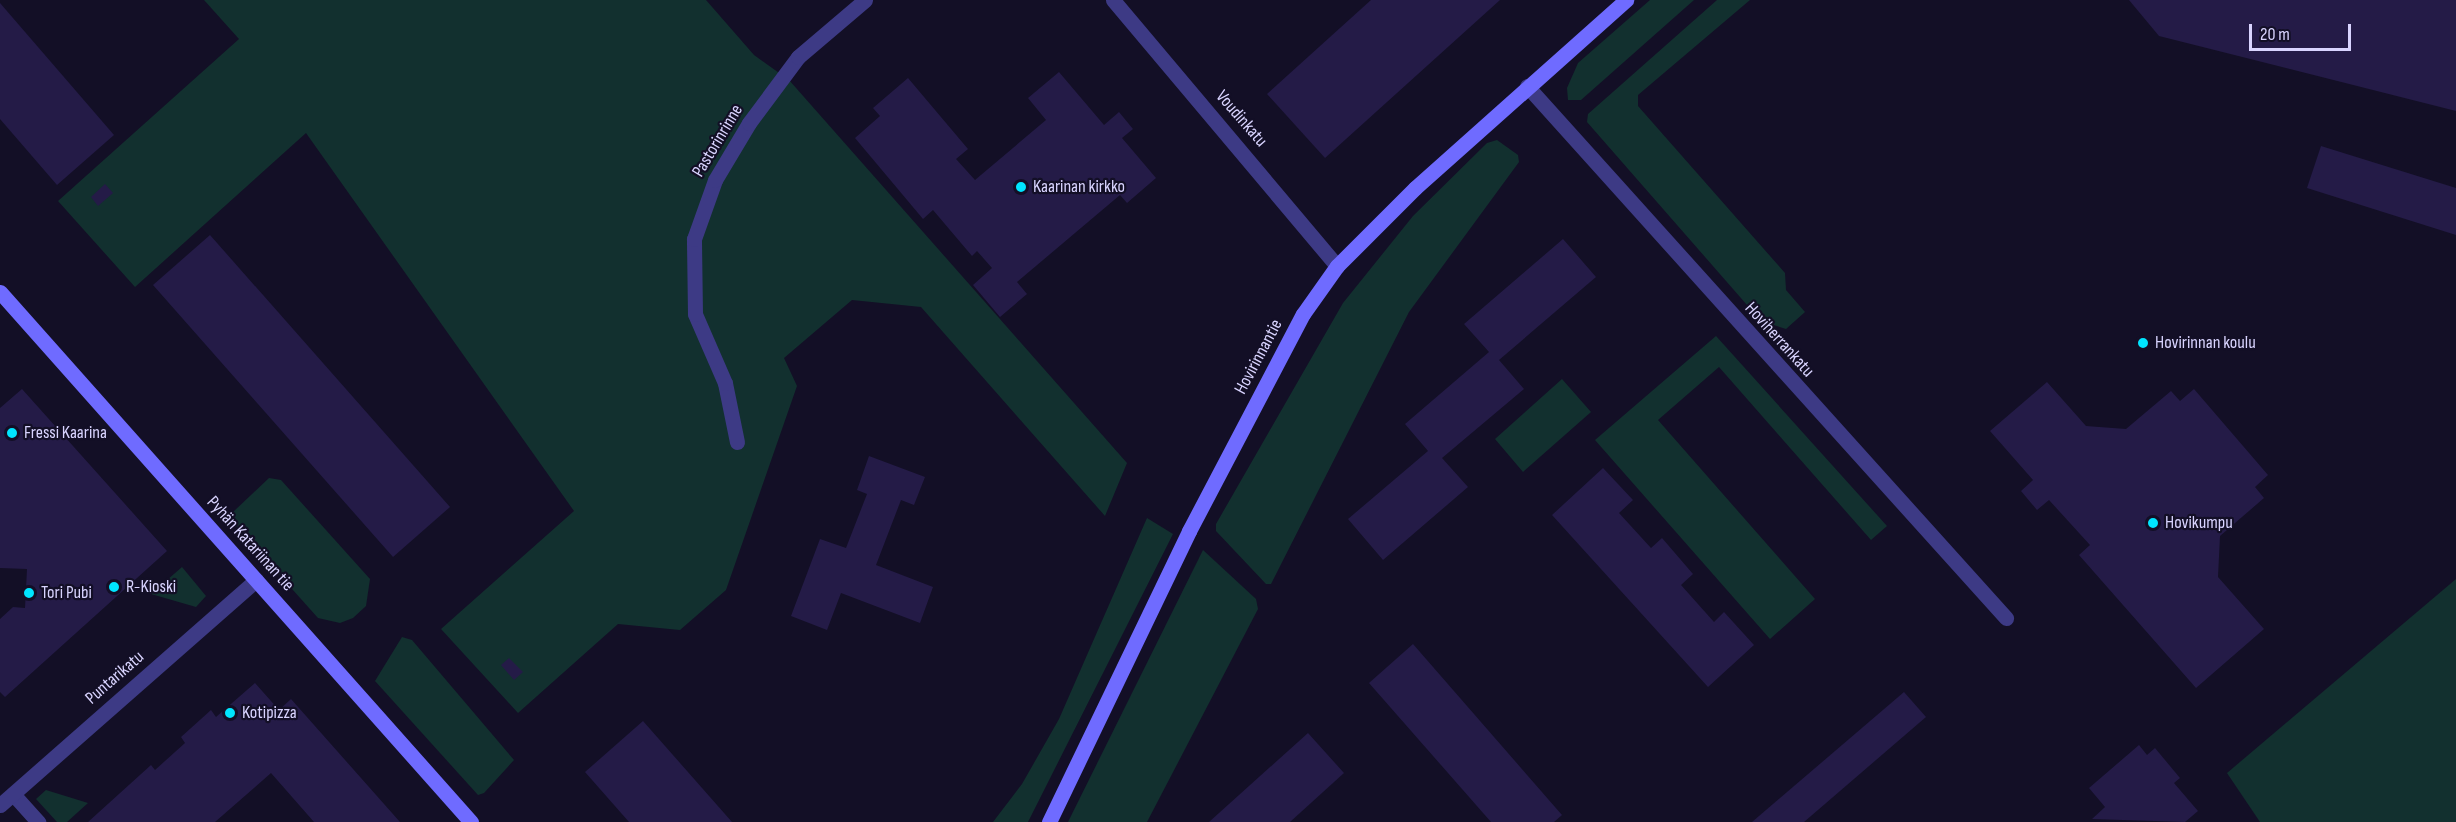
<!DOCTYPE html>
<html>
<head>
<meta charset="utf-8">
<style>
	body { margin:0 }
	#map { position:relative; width:2456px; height:822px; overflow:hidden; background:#130f26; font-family:"Sofia Sans Condensed",sans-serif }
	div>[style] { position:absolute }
	.green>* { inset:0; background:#12302f }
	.building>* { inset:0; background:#241b47 }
	.street>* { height:15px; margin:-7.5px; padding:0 7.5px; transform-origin:7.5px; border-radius:7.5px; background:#3d3a85 }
	.secondary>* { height:15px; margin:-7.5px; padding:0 7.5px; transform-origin:7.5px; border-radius:7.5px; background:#6f6bff }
	.dots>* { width:16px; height:16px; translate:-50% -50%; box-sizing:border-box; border:3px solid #130f26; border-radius:50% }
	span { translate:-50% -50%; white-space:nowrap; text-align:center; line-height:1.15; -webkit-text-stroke:4.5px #130f26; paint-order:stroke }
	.street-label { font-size:18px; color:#d9d4ff }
	.poi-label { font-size:18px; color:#d9d4ff }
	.left { translate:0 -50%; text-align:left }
	.scale { position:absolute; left:2249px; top:24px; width:102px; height:27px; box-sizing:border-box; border:3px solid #d9d4ff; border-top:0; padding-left:8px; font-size:18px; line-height:21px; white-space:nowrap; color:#d9d4ff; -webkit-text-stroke:4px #130f26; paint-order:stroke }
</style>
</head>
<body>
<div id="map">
	<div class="green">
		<i style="clip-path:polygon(204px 0,706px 0,754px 55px,789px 80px,1127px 463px,1105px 516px,921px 307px,852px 300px,784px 358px,797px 386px,726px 590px,680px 630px,618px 624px,518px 713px,441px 629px,574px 511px,306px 133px,135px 287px,58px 201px,239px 39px)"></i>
		<i style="clip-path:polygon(1650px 0,1694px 0,1581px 100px,1568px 100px,1567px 88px,1578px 63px)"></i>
		<i style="clip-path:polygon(1717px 0,1750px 0,1638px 95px,1638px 106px,1785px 273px,1786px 290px,1805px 312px,1786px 329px,1761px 321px,1587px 122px,1588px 114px)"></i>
		<i style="clip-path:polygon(1497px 140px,1518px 155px,1519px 162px,1409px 312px,1271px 584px,1266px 584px,1216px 531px,1216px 524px,1343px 303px,1413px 216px,1487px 143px)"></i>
		<i style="clip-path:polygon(1716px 336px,1887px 526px,1871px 540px,1719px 367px,1658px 420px,1815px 599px,1770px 639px,1595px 440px)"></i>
		<i style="clip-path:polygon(1562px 379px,1591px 412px,1523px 472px,1495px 439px)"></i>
		<i style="clip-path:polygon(269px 478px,281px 480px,370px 579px,366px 606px,353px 618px,340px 623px,318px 618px,234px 524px,232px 513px)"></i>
		<i style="clip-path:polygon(1147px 518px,1173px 534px,1028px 822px,993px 822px,1022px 784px,1059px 719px)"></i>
		<i style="clip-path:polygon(1203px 550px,1256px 599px,1258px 609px,1147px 822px,1068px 822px)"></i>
		<i style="clip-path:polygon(182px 567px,206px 596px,196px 607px,151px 594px)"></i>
		<i style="clip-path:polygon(2456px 579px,2456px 822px,2260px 822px,2227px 773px)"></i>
		<i style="clip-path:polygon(402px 637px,412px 640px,514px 760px,484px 793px,478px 795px,375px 681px)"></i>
		<i style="clip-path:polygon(46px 790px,88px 803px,67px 822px,57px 822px,36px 799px)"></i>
	</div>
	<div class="building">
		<i style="clip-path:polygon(1371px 0,1500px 0,1325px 158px,1267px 94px)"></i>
		<i style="clip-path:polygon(2129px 0,2456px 0,2456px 111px,2159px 36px)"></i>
		<i style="clip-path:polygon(0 3px,114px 135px,57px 185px,0 119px)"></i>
		<i style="clip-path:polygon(1059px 72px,1104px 125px,1119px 112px,1133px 129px,1122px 138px,1156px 178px,1127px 203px,1120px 195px,1017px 282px,1027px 294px,1000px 317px,973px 285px,992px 268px,977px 251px,972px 256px,933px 210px,923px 219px,855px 138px,880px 116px,873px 108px,908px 78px,968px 149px,956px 159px,975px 180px,1046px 120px,1028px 98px)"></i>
		<i style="clip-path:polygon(2321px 146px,2456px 188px,2456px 235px,2307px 188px)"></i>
		<i style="clip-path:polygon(105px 184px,113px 193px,98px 206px,91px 197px)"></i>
		<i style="clip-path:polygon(210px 235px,450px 507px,393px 557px,153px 285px)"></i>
		<i style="clip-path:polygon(1563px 239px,1596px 277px,1499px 360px,1524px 389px,1442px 458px,1468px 487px,1383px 560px,1348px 519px,1428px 451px,1405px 424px,1489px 352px,1464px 324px)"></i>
		<i style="clip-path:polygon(2047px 382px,2086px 426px,2126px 429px,2171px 391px,2180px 401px,2194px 389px,2268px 475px,2255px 487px,2264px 498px,2220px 536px,2218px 577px,2264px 629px,2196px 688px,2079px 555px,2090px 545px,2049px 500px,2037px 510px,2021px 491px,2033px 480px,1990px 431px)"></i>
		<i style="clip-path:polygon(22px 389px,167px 551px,5px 697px,0 692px,0 619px,13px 607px,25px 608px,27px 569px,0 568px,0 408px)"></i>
		<i style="clip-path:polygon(869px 456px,925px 477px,914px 505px,901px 500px,876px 565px,933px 587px,920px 623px,841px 593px,827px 630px,791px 616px,820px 539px,846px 548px,867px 494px,857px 490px)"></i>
		<i style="clip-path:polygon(1603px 468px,1633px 500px,1619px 513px,1651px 548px,1662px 538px,1693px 574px,1681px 585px,1714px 622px,1724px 612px,1754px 645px,1708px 687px,1552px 515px)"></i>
		<i style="clip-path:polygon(1413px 644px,1562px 815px,1554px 822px,1491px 822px,1369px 683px)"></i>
		<i style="clip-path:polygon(509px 658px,523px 672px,514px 680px,501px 665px)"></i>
		<i style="clip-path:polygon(255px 683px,279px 710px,291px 699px,400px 822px,314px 822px,271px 773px,215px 822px,88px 822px,151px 765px,155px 770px,185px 743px,181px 737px,211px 710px,216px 717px)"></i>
		<i style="clip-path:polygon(1904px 692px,1926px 717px,1804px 822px,1752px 822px)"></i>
		<i style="clip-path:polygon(643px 721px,732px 822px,629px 822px,585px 772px)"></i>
		<i style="clip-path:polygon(1308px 733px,1344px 773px,1290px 822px,1209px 822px)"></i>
		<i style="clip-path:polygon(2139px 745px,2147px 755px,2155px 748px,2180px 778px,2174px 783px,2198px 811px,2185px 822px,2092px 819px,2105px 807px,2089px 788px)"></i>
	</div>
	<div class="street">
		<i style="left:1113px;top:0;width:348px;rotate:49.9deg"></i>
		<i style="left:1527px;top:86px;width:716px;rotate:48deg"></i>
		<i style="left:737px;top:442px;width:60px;rotate:-101.5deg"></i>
		<i style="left:725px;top:383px;width:75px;rotate:-113.5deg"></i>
		<i style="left:695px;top:314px;width:75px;rotate:-90.8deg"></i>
		<i style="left:694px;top:239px;width:63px;rotate:-70.4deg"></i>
		<i style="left:715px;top:180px;width:66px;rotate:-59.2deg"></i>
		<i style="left:749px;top:123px;width:82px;rotate:-53.4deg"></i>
		<i style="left:798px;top:57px;width:88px;rotate:-40.4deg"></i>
		<i style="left:13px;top:794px;width:38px;rotate:48deg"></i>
		<i style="left:0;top:805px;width:341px;rotate:-41.3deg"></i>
	</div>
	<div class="secondary">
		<i style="left:0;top:292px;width:709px;rotate:48.37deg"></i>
		<i style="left:1049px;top:822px;width:323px;rotate:-64.3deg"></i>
		<i style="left:1189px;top:531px;width:245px;rotate:-62.3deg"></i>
		<i style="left:1303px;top:314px;width:59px;rotate:-54.7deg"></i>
		<i style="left:1337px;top:266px;width:110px;rotate:-45deg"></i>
		<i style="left:1415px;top:188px;width:283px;rotate:-41.7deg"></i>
	</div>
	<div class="dots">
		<i style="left:1021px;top:187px;background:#00e5ff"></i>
		<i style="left:2143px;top:343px;background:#00e5ff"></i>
		<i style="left:12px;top:433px;background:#00e5ff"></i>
		<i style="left:2153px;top:523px;background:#00e5ff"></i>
		<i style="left:114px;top:587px;background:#00e5ff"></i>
		<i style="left:29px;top:593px;background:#00e5ff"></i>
		<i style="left:230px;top:713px;background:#00e5ff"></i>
	</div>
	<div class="street-label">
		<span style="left:1241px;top:119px;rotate:49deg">Voudinkatu</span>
		<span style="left:718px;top:141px;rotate:-59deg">Pastorinrinne</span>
		<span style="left:1779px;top:340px;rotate:48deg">Hoviherrankatu</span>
		<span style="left:1259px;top:357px;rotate:-62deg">Hovirinnantie</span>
		<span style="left:250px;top:544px;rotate:48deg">Pyhän Katariinan tie</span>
		<span style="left:115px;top:678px;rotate:-41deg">Puntarikatu</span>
	</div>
	<div class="poi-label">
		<span class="left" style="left:1033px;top:187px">Kaarinan kirkko</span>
		<span class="left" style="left:2155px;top:343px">Hovirinnan koulu</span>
		<span class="left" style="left:24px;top:433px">Fressi Kaarina</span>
		<span class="left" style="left:2165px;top:523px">Hovikumpu</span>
		<span class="left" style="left:126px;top:587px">R-Kioski</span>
		<span class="left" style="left:41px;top:593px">Tori Pubi</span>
		<span class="left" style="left:242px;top:713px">Kotipizza</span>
	</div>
	<div class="scale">20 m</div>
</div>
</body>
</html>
